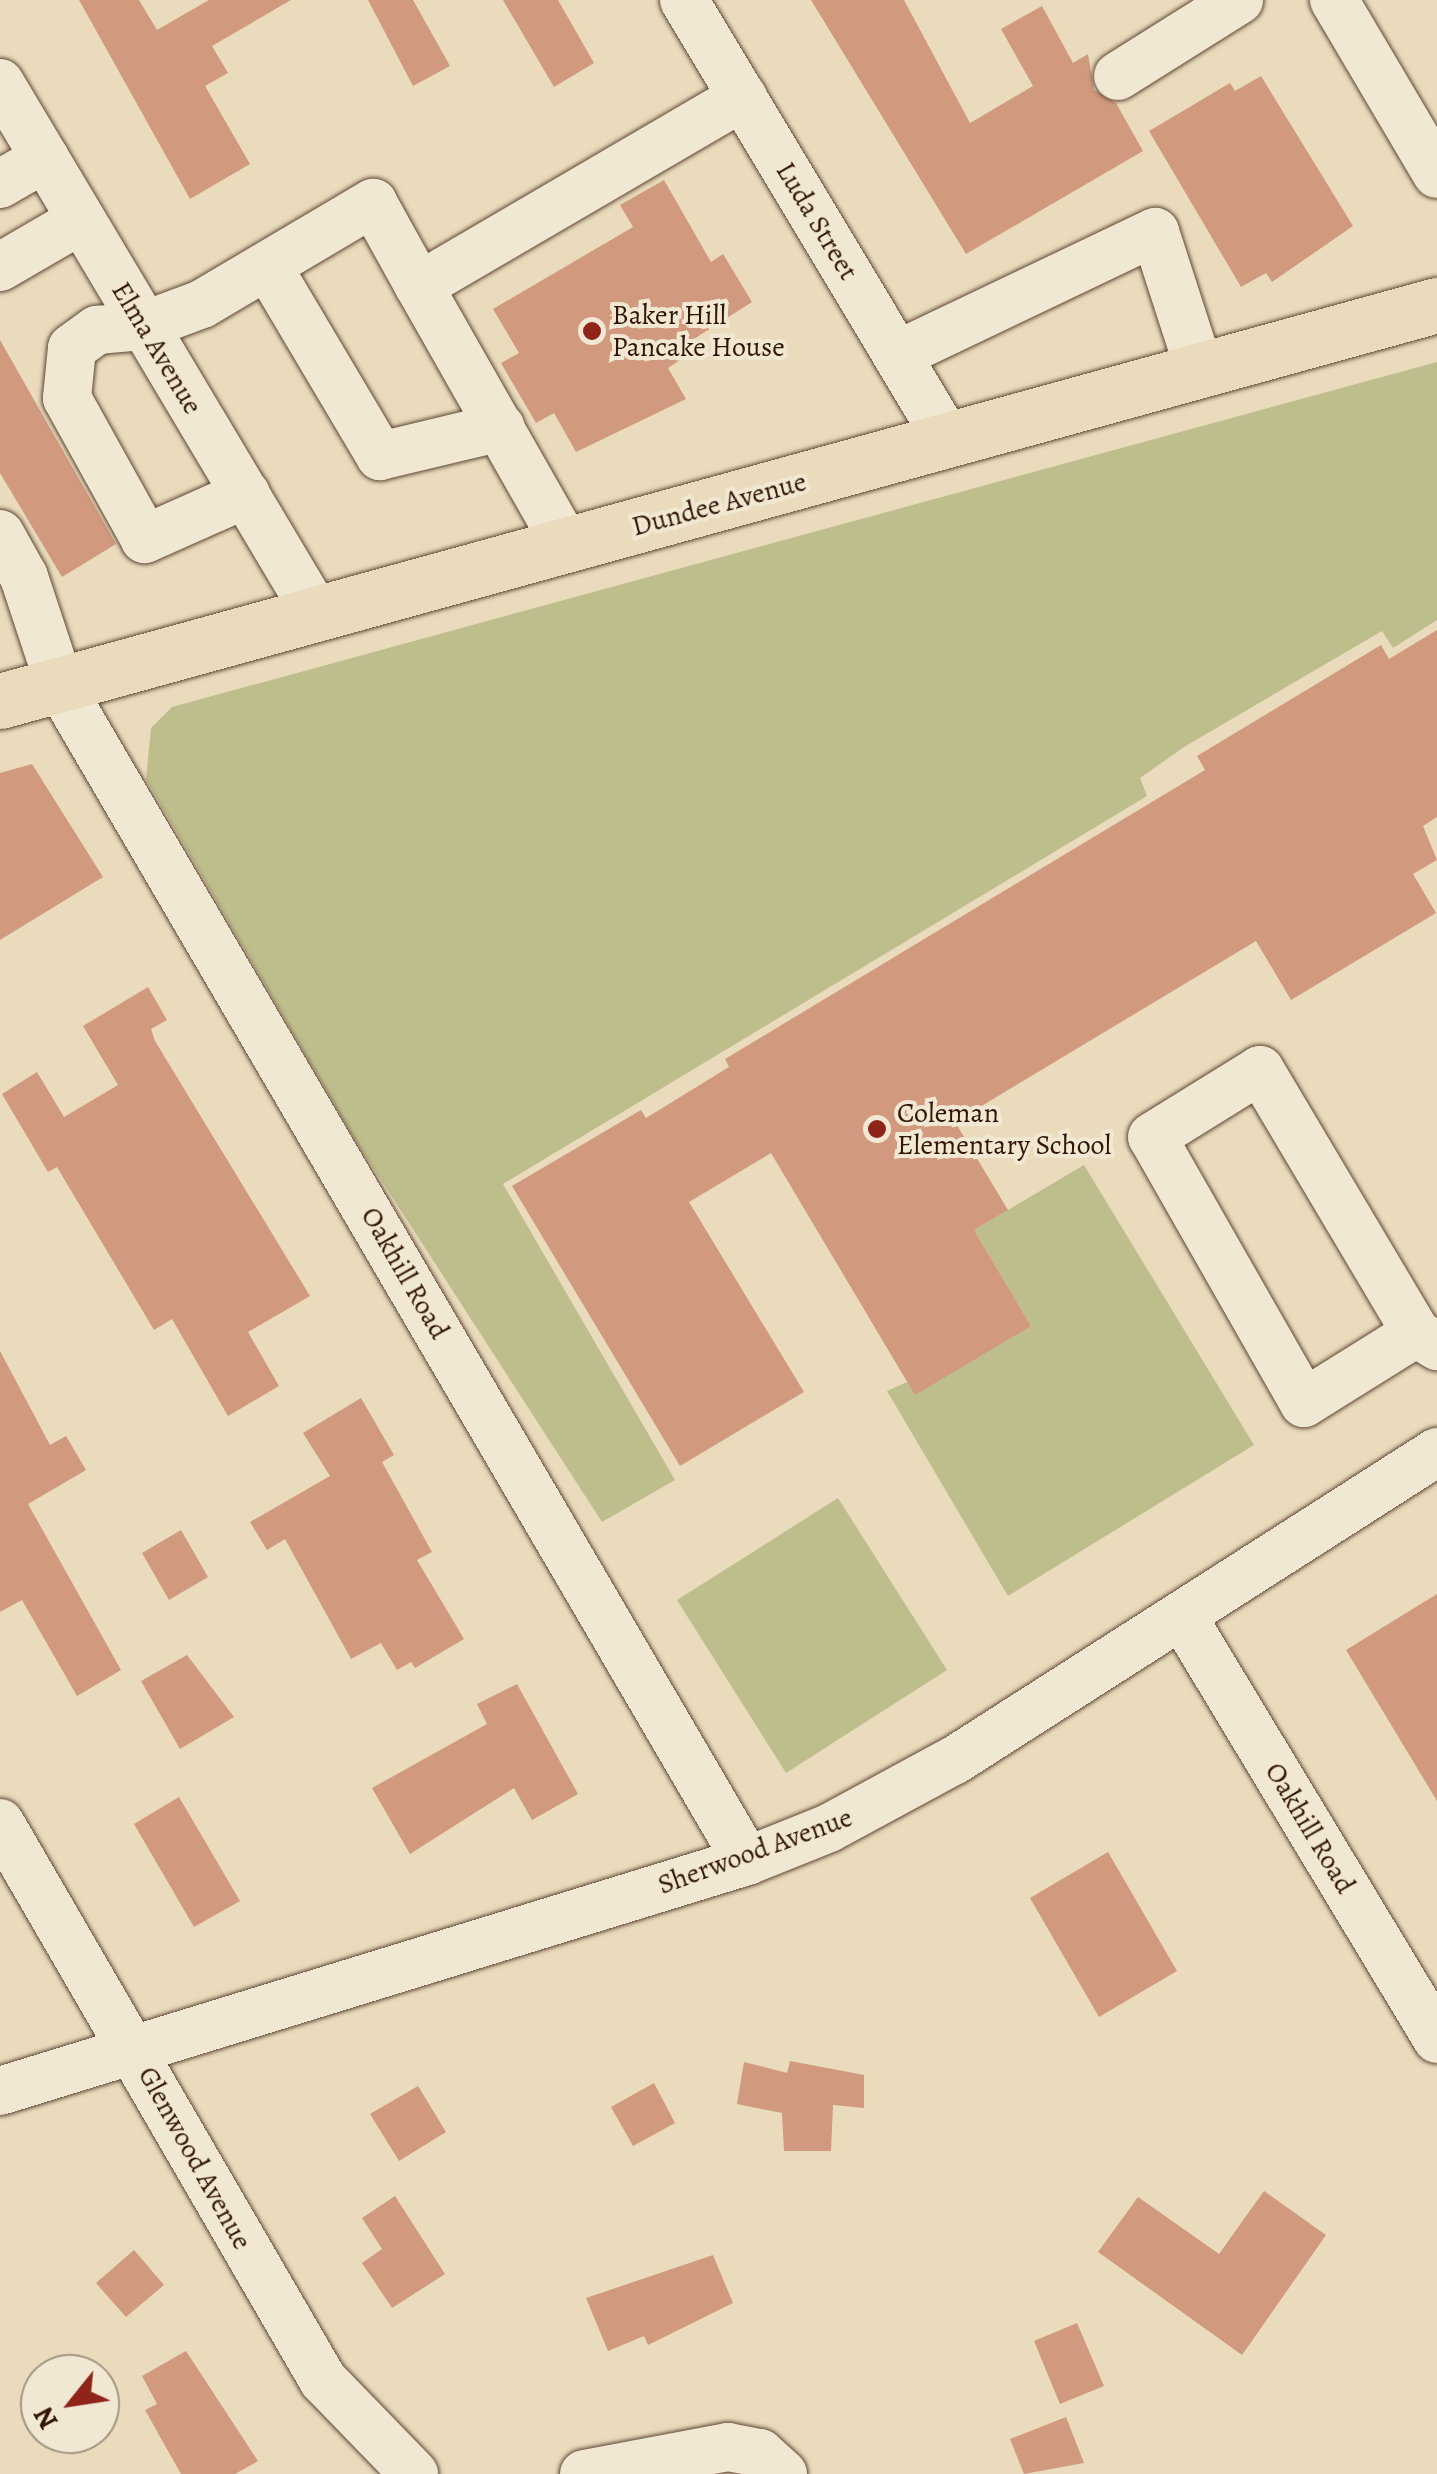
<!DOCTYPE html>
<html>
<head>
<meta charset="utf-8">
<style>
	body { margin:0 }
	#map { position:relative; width:1437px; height:2474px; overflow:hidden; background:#e9dbbc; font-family:Alegreya,serif }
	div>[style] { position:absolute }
	.green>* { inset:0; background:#bebe8c }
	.building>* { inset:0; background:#d19a7e }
	.roads { filter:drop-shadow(0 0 2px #5f4634) drop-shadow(0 0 2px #5f4634) }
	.minor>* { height:48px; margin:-24px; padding:0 24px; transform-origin:24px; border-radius:24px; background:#f1e8d3 }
	.major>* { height:55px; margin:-27.5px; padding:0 27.5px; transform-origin:27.5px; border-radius:27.5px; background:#e9dbbc }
	.dots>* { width:28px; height:28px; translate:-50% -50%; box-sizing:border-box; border:5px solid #f1e8d3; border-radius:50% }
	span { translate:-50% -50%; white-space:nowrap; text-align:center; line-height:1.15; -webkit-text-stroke:8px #f1e8d3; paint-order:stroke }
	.street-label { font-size:28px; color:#311506 }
	.poi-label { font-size:28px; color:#311506 }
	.left { translate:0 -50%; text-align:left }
	.north { position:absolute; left:20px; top:2354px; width:100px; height:100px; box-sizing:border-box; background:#f1e8d3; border:2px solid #a49481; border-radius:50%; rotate:240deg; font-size:28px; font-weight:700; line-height:40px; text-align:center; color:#311506 }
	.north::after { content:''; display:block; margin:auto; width:35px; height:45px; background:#8f2418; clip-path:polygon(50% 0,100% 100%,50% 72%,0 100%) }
</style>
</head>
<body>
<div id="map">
	<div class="green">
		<i style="clip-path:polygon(1437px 362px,1437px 620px,1393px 648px,1382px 631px,1184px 747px,1140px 778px,1147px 796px,503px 1184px,675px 1480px,602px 1522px,356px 1141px,146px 779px,151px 728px,172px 707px)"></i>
		<i style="clip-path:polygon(1084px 1165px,1254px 1445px,1008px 1596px,887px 1391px,1031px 1326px,974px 1230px)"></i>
		<i style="clip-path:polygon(838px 1498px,947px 1670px,786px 1773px,677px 1600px)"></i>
	</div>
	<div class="building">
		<i style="clip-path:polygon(79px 0,139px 0,157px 30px,209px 0,291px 0,212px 46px,228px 73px,205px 86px,250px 164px,190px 199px)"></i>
		<i style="clip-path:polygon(368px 0,413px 0,450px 66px,413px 86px)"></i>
		<i style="clip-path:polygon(503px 0,558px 0,594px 63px,554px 87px)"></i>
		<i style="clip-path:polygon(811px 0,904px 0,970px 123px,1033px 86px,1001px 29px,1042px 6px,1073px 63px,1088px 54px,1094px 90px,1116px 103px,1143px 151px,966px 254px)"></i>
		<i style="clip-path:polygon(1261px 76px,1353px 226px,1272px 282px,1266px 273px,1241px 287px,1149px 131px,1230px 83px,1235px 91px)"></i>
		<i style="clip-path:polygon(664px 180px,711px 262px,723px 254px,752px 302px,686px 344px,691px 353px,668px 368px,686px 399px,576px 452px,554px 413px,536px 423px,501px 363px,519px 353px,493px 309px,633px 227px,620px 205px)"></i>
		<i style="clip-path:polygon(0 340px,116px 544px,62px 577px,0 473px)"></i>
		<i style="clip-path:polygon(1437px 630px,1437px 817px,1423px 826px,1437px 860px,1413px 874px,1436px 913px,1291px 1000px,1256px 941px,955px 1122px,1008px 1210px,974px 1230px,1031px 1326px,915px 1395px,771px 1153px,689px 1202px,804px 1392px,680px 1466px,512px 1186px,641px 1110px,646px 1118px,729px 1067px,725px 1059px,1205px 770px,1197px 756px,1381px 645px,1389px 659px)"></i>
		<i style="clip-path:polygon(32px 764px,103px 877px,0 940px,0 773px)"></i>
		<i style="clip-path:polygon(148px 987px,167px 1020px,151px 1029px,155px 1041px,310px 1296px,248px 1332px,279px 1386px,228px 1416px,172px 1319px,154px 1330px,57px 1167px,48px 1172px,2px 1094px,37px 1072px,64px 1117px,118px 1085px,83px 1026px)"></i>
		<i style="clip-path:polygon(0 1351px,50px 1445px,66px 1436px,86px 1470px,28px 1504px,121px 1670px,77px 1696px,22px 1600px,0 1612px)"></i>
		<i style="clip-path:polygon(361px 1398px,394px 1455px,382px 1462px,432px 1552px,417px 1560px,464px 1639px,415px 1668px,411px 1662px,397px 1670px,381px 1643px,351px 1659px,285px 1539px,267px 1550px,250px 1522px,330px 1476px,303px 1433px)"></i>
		<i style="clip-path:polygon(181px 1530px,208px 1577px,169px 1600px,142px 1553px)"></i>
		<i style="clip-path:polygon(1437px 1594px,1437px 1801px,1346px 1650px)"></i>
		<i style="clip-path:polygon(187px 1655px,234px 1717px,180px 1749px,141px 1681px)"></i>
		<i style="clip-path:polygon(517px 1684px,578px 1794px,532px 1820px,514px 1788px,410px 1854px,372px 1788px,487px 1724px,477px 1704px)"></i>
		<i style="clip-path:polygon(179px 1797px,240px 1901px,194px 1927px,134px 1824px)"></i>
		<i style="clip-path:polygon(1108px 1852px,1177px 1971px,1099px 2017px,1030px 1898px)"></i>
		<i style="clip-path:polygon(790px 2061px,864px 2075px,864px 2108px,833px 2105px,831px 2151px,784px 2151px,782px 2113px,737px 2104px,744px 2062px,787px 2073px)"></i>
		<i style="clip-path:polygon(654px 2083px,675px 2123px,633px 2146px,611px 2107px)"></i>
		<i style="clip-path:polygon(418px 2086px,446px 2132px,399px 2161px,370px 2114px)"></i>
		<i style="clip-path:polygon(1264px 2191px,1326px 2235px,1242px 2355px,1098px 2252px,1138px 2197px,1219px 2254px)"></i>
		<i style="clip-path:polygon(395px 2196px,445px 2274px,392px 2308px,362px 2263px,382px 2249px,362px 2218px)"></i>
		<i style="clip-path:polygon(134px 2250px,164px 2285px,126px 2317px,96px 2283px)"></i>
		<i style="clip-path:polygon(713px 2255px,733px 2303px,648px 2345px,644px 2336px,608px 2351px,586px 2298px)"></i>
		<i style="clip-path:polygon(1077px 2323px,1104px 2386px,1060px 2404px,1034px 2341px)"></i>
		<i style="clip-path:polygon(186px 2351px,258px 2461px,235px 2474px,181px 2474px,145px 2410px,157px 2404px,142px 2376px)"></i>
		<i style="clip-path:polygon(1066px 2417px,1084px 2463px,1024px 2474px,1010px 2439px)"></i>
	</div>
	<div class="roads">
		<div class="minor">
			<i style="left:684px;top:0;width:515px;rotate:59.06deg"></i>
			<i style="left:1334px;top:0;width:202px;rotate:59.4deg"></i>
			<i style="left:1118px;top:76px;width:143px;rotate:-32.1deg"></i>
			<i style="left:0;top:83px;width:617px;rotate:59.2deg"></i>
			<i style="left:0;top:184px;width:52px;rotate:-30deg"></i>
			<i style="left:0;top:267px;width:94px;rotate:-30.1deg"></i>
			<i style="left:268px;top:267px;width:220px;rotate:59.3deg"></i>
			<i style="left:380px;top:456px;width:124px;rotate:-13.5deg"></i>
			<i style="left:419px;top:286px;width:298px;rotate:60.4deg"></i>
			<i style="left:897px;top:355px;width:286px;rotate:-25.5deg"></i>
			<i style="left:1155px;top:232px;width:146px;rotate:72.1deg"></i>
			<i style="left:246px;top:494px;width:111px;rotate:156deg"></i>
			<i style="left:145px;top:539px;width:161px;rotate:-119deg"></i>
			<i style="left:67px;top:398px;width:50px;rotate:-84.3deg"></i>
			<i style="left:72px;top:348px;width:31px;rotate:-36deg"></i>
			<i style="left:97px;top:330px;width:46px;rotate:-5deg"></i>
			<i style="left:143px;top:326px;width:63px;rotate:-20.4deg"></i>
			<i style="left:202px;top:304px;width:199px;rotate:-30.6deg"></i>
			<i style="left:373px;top:203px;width:95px;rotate:61deg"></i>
			<i style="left:419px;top:286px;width:375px;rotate:-30.3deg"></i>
			<i style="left:0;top:534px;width:49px;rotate:60.8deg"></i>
			<i style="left:24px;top:577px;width:115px;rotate:71.7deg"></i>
			<i style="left:60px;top:686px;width:1361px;rotate:59.69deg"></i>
			<i style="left:1416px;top:1333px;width:132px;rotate:148deg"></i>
			<i style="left:1304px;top:1403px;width:306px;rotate:-119.7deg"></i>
			<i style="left:1152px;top:1137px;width:127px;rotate:-31.8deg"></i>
			<i style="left:1260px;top:1070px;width:306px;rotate:59.3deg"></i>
			<i style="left:1416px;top:1333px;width:25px;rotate:32deg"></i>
			<i style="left:1182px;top:1616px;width:494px;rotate:58.9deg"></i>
			<i style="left:0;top:1823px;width:644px;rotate:59.89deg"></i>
			<i style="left:323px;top:2380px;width:131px;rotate:45.9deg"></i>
			<i style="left:0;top:2091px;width:782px;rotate:-17.11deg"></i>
			<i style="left:747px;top:1861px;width:88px;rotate:-21.9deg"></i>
			<i style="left:829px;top:1828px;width:143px;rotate:-28.4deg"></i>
			<i style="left:955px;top:1760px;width:572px;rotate:-32.58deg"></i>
			<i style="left:584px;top:2474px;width:147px;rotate:-10.6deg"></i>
			<i style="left:728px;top:2447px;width:33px;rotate:11deg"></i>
			<i style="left:760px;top:2453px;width:31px;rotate:42deg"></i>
		</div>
		<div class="major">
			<i style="left:0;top:701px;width:1491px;rotate:-15.41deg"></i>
		</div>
	</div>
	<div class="dots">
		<i style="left:592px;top:331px;background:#8f2418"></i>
		<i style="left:877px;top:1129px;background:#8f2418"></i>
	</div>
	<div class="street-label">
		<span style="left:817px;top:221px;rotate:59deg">Luda Street</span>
		<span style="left:157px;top:348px;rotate:59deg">Elma Avenue</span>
		<span style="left:719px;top:504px;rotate:-15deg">Dundee Avenue</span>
		<span style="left:405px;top:1273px;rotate:60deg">Oakhill Road</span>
		<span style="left:1310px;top:1828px;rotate:59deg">Oakhill Road</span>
		<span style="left:755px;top:1851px;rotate:-20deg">Sherwood Avenue</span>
		<span style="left:195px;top:2158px;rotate:61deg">Glenwood Avenue</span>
	</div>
	<div class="poi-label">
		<span class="left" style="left:612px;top:331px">Baker Hill<br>Pancake House</span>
		<span class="left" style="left:897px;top:1129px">Coleman<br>Elementary School</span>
	</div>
	<div class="north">N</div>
</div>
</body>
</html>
